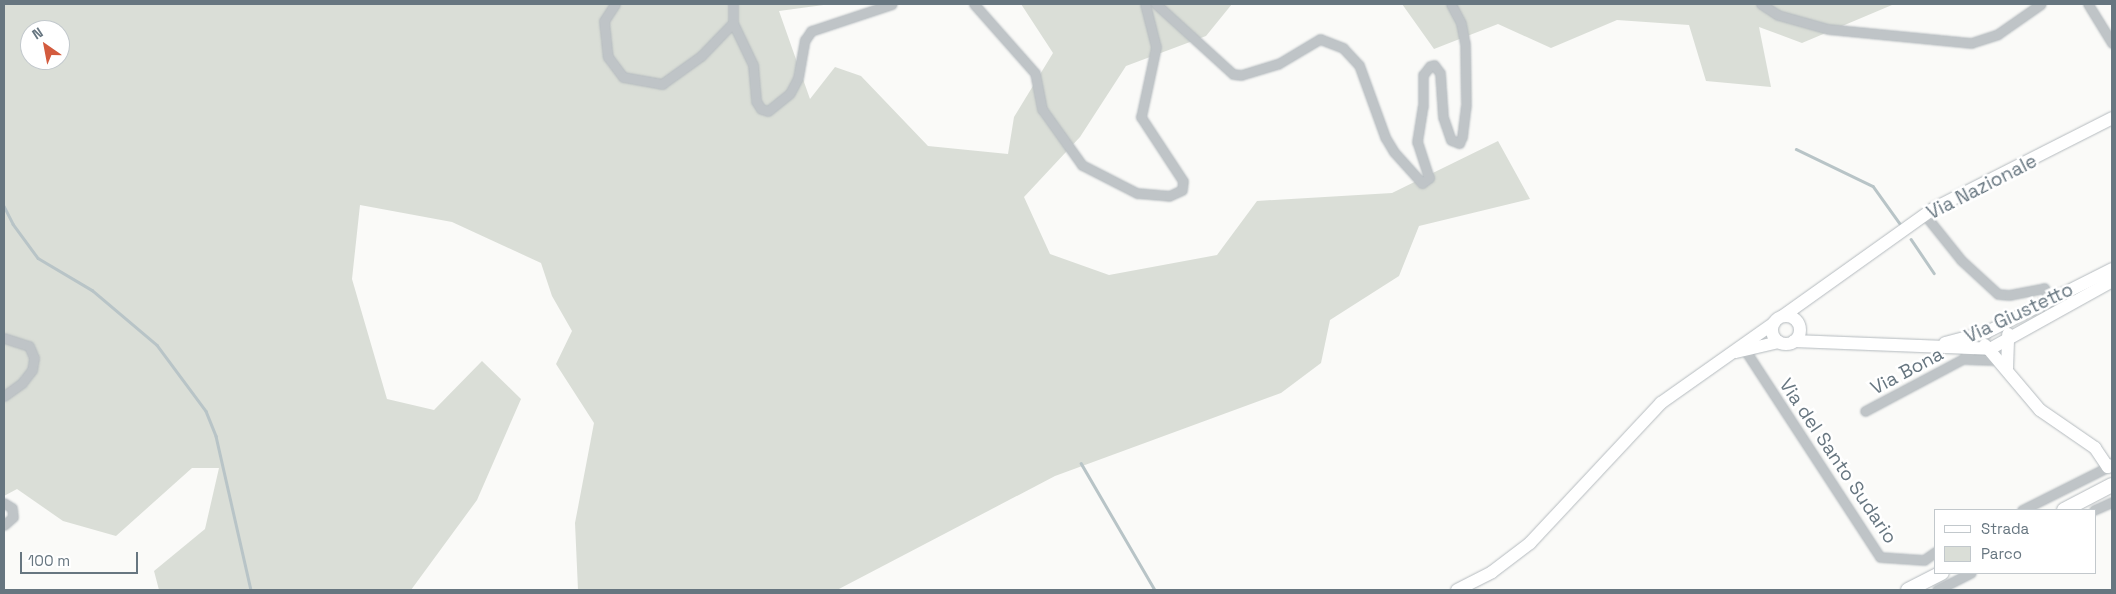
<!DOCTYPE html>
<html>
<head>
<meta charset="utf-8">
<style>
	body { margin:0 }
	#map { position:relative; width:2116px; height:594px; overflow:hidden; background:#fafaf8; font-family:"Space Grotesk",sans-serif }
	div>[style] { position:absolute }
	.green>* { inset:0; background:#daded7 }
	.stream>* { height:2.5px; margin:-1.25px; padding:0 1.25px; transform-origin:1.25px; border-radius:1.25px; background:#b8c4c7 }
	.roads { filter:drop-shadow(0 0 1px #b4babe) drop-shadow(0 0 1px #b4babe) }
	.street>* { height:9px; margin:-4.5px; padding:0 4.5px; transform-origin:4.5px; border-radius:4.5px; background:#bfc4c7 }
	.secondary>* { height:12px; margin:-6px; padding:0 6px; transform-origin:6px; border-radius:6px; background:#fff }
	.secondary>.ring { margin:-6px; padding:0; box-sizing:content-box; background:none; border:12px solid #fff; border-radius:50% }
	.primary>* { height:14px; margin:-7px; padding:0 7px; transform-origin:7px; border-radius:7px; background:#fff }
	span { translate:-50% -50%; white-space:nowrap; text-align:center; line-height:1.15; -webkit-text-stroke:5px #fff; paint-order:stroke }
	.street-label { font-size:19px; color:#677680 }
	.frame { position:absolute; inset:0; border:5px solid #677680; pointer-events:none }
	.legend { position:absolute; left:1934px; top:509px; width:162px; height:65px; box-sizing:border-box; background:#fff; border:1px solid #c2c8cc; margin:0; padding:6px 9px; list-style:none; font-size:15px; color:#677680 }
	.legend li { display:flex; align-items:center; gap:10px; height:25px }
	.legend b { width:25px; border:1px solid #c2c8cc }
	.north { position:absolute; left:20px; top:20px; width:50px; height:50px; box-sizing:border-box; background:#fff; border:1px solid #c2c8cc; border-radius:50%; rotate:327deg; font-size:14px; font-weight:700; line-height:20px; text-align:center; color:#677680 }
	.north::after { content:''; display:block; margin:auto; width:18px; height:22px; background:#d35b3e; clip-path:polygon(50% 0,100% 100%,50% 72%,0 100%) }
	.scale { position:absolute; left:20px; top:552px; width:118px; height:22px; box-sizing:border-box; border:2px solid #677680; border-top:0; padding-left:6px; font-size:15px; line-height:18px; white-space:nowrap; color:#677680; -webkit-text-stroke:4px #fff; paint-order:stroke }
</style>
</head>
<body>
<div id="map">
	<div class="green">
		<i style="clip-path:polygon(evenodd,4px 4px,831px 4px,779px 11px,810px 99px,835px 67px,861px 76px,928px 146px,1008px 154px,1014px 117px,1053px 53px,1021px 4px,1232px 4px,1206px 36px,1126px 66px,1080px 137px,1024px 197px,1050px 254px,1109px 275px,1217px 255px,1257px 201px,1392px 193px,1498px 141px,1530px 199px,1419px 226px,1399px 276px,1330px 320px,1321px 363px,1281px 393px,1055px 476px,837px 590px,578px 590px,575px 523px,594px 423px,556px 364px,572px 331px,552px 296px,541px 263px,452px 222px,360px 205px,352px 279px,387px 399px,434px 410px,482px 361px,521px 399px,477px 500px,411px 590px,159px 590px,154px 571px,205px 529px,219px 468px,192px 468px,116px 536px,63px 521px,17px 489px,4px 496px,4px 4px,30px 30px,60px 30px,60px 60px,30px 60px,30px 30px)"></i>
		<i style="clip-path:polygon(1402px 4px,1891px 4px,1892px 5px,1802px 43px,1759px 27px,1771px 87px,1706px 81px,1689px 25px,1617px 20px,1551px 48px,1498px 24px,1434px 49px)"></i>
	</div>
	<div class="stream">
		<i style="left:1796px;top:149px;width:85px;rotate:25.7deg"></i>
		<i style="left:1873px;top:186px;width:48px;rotate:54.3deg"></i>
		<i style="left:4px;top:206px;width:20px;rotate:63deg"></i>
		<i style="left:13px;top:224px;width:42px;rotate:53.7deg"></i>
		<i style="left:38px;top:258px;width:63px;rotate:30.7deg"></i>
		<i style="left:92px;top:290px;width:85px;rotate:40.2deg"></i>
		<i style="left:157px;top:345px;width:82px;rotate:53.4deg"></i>
		<i style="left:206px;top:411px;width:27px;rotate:68deg"></i>
		<i style="left:216px;top:436px;width:158px;rotate:77.2deg"></i>
		<i style="left:1911px;top:239px;width:41px;rotate:55.9deg"></i>
		<i style="left:1081px;top:463px;width:147px;rotate:59.8deg"></i>
	</div>
	<div class="roads">
		<div class="street">
			<i style="left:615px;top:4px;width:20px;rotate:123deg"></i>
			<i style="left:604px;top:21px;width:36px;rotate:84deg"></i>
			<i style="left:608px;top:57px;width:25px;rotate:53deg"></i>
			<i style="left:623px;top:77px;width:40px;rotate:10deg"></i>
			<i style="left:662px;top:84px;width:48px;rotate:-35.7deg"></i>
			<i style="left:701px;top:56px;width:46px;rotate:-45.9deg"></i>
			<i style="left:733px;top:4px;width:19px;rotate:90deg"></i>
			<i style="left:733px;top:23px;width:47px;rotate:64.5deg"></i>
			<i style="left:753px;top:65px;width:36px;rotate:85deg"></i>
			<i style="left:756px;top:101px;width:9px;rotate:58deg"></i>
			<i style="left:761px;top:109px;width:7px;rotate:16deg"></i>
			<i style="left:768px;top:111px;width:28px;rotate:-39deg"></i>
			<i style="left:790px;top:93px;width:17px;rotate:-62deg"></i>
			<i style="left:798px;top:78px;width:39px;rotate:-80deg"></i>
			<i style="left:805px;top:40px;width:11px;rotate:-56deg"></i>
			<i style="left:811px;top:31px;width:85px;rotate:-18.4deg"></i>
			<i style="left:974px;top:4px;width:92px;rotate:48.5deg"></i>
			<i style="left:1035px;top:73px;width:37px;rotate:79deg"></i>
			<i style="left:1042px;top:109px;width:69px;rotate:54.5deg"></i>
			<i style="left:1082px;top:165px;width:62px;rotate:27deg"></i>
			<i style="left:1137px;top:193px;width:32px;rotate:5deg"></i>
			<i style="left:1169px;top:196px;width:14px;rotate:-25deg"></i>
			<i style="left:1182px;top:190px;width:9px;rotate:-84deg"></i>
			<i style="left:1183px;top:181px;width:77px;rotate:-123.3deg"></i>
			<i style="left:1141px;top:117px;width:72px;rotate:-77.9deg"></i>
			<i style="left:1156px;top:47px;width:44px;rotate:-104.3deg"></i>
			<i style="left:1156px;top:4px;width:104px;rotate:42.3deg"></i>
			<i style="left:1233px;top:74px;width:8px;rotate:7deg"></i>
			<i style="left:1241px;top:75px;width:39px;rotate:-17deg"></i>
			<i style="left:1278px;top:64px;width:49px;rotate:-30.8deg"></i>
			<i style="left:1320px;top:39px;width:25px;rotate:21deg"></i>
			<i style="left:1343px;top:48px;width:23px;rotate:47deg"></i>
			<i style="left:1359px;top:65px;width:77px;rotate:70.1deg"></i>
			<i style="left:1385px;top:137px;width:17px;rotate:59deg"></i>
			<i style="left:1394px;top:152px;width:42px;rotate:47.9deg"></i>
			<i style="left:1422px;top:183px;width:9px;rotate:-36deg"></i>
			<i style="left:1429px;top:178px;width:38px;rotate:-108deg"></i>
			<i style="left:1417px;top:142px;width:36px;rotate:-81deg"></i>
			<i style="left:1423px;top:106px;width:31px;rotate:-90deg"></i>
			<i style="left:1423px;top:75px;width:11px;rotate:-52deg"></i>
			<i style="left:1430px;top:66px;width:4px;rotate:-14deg"></i>
			<i style="left:1434px;top:65px;width:10px;rotate:53deg"></i>
			<i style="left:1440px;top:73px;width:44px;rotate:86.1deg"></i>
			<i style="left:1443px;top:117px;width:24px;rotate:71deg"></i>
			<i style="left:1451px;top:140px;width:9px;rotate:21deg"></i>
			<i style="left:1459px;top:143px;width:7px;rotate:-63deg"></i>
			<i style="left:1462px;top:137px;width:32px;rotate:-83deg"></i>
			<i style="left:1466px;top:105px;width:61px;rotate:-90.9deg"></i>
			<i style="left:1465px;top:44px;width:21px;rotate:-101deg"></i>
			<i style="left:1461px;top:23px;width:21px;rotate:-118deg"></i>
			<i style="left:1761px;top:4px;width:20px;rotate:33deg"></i>
			<i style="left:1778px;top:15px;width:52px;rotate:15.6deg"></i>
			<i style="left:1828px;top:29px;width:144px;rotate:5.6deg"></i>
			<i style="left:1971px;top:43px;width:28px;rotate:-18deg"></i>
			<i style="left:1998px;top:34px;width:52px;rotate:-34.9deg"></i>
			<i style="left:2088px;top:4px;width:46px;rotate:58.4deg"></i>
			<i style="left:1925px;top:215px;width:58px;rotate:51.3deg"></i>
			<i style="left:1961px;top:260px;width:50px;rotate:42.6deg"></i>
			<i style="left:1998px;top:294px;width:11px;rotate:5deg"></i>
			<i style="left:2009px;top:295px;width:36px;rotate:-11deg"></i>
			<i style="left:2044px;top:288px;width:14px;rotate:60deg"></i>
			<i style="left:4px;top:338px;width:26px;rotate:18deg"></i>
			<i style="left:29px;top:346px;width:13px;rotate:67deg"></i>
			<i style="left:34px;top:358px;width:12px;rotate:99deg"></i>
			<i style="left:32px;top:370px;width:16px;rotate:128deg"></i>
			<i style="left:22px;top:383px;width:22px;rotate:144deg"></i>
			<i style="left:1745px;top:350px;width:247px;rotate:56.9deg"></i>
			<i style="left:1880px;top:557px;width:44px;rotate:3.9deg"></i>
			<i style="left:1924px;top:560px;width:14px;rotate:-36deg"></i>
			<i style="left:1964px;top:359px;width:33px;rotate:2deg"></i>
			<i style="left:1865px;top:411px;width:111px;rotate:-28deg"></i>
			<i style="left:1963px;top:359px;width:35px;rotate:-47deg"></i>
			<i style="left:4px;top:503px;width:9px;rotate:32deg"></i>
			<i style="left:12px;top:508px;width:9px;rotate:84deg"></i>
			<i style="left:13px;top:517px;width:12px;rotate:138deg"></i>
			<i style="left:2022px;top:510px;width:96px;rotate:-26.6deg"></i>
			<i style="left:2094px;top:510px;width:20px;rotate:-24deg"></i>
			<i style="left:1937px;top:590px;width:38px;rotate:-27deg"></i>
		</div>
		<div class="secondary">
			<i style="left:1783px;top:316px;width:184px;rotate:-35.5deg"></i>
			<i style="left:1933px;top:209px;width:201px;rotate:-26.9deg"></i>
			<i class="ring" style="left:1772px;top:316px;width:16px;height:16px"></i>
			<i style="left:1794px;top:341px;width:196px;rotate:2.3deg"></i>
			<i style="left:1990px;top:349px;width:140px;rotate:-29.1deg"></i>
			<i style="left:1945px;top:343px;width:43px;rotate:-14.7deg"></i>
			<i style="left:1987px;top:332px;width:140px;rotate:-26.7deg"></i>
			<i style="left:1985px;top:345px;width:85px;rotate:49.8deg"></i>
			<i style="left:2040px;top:410px;width:67px;rotate:34.6deg"></i>
			<i style="left:2095px;top:448px;width:23px;rotate:56deg"></i>
			<i style="left:2108px;top:467px;width:4px;rotate:-27deg"></i>
			<i style="left:1736px;top:352px;width:44px;rotate:-13.1deg"></i>
			<i style="left:2007px;top:369px;width:35px;rotate:-88deg"></i>
			<i style="left:1457px;top:590px;width:39px;rotate:-27deg"></i>
			<i style="left:1492px;top:572px;width:48px;rotate:-37.3deg"></i>
			<i style="left:1530px;top:543px;width:192px;rotate:-46.9deg"></i>
			<i style="left:1661px;top:403px;width:138px;rotate:-35.3deg"></i>
		</div>
		<div class="primary">
			<i style="left:2064px;top:510px;width:54px;rotate:-27.5deg"></i>
			<i style="left:1908px;top:590px;width:38px;rotate:-27deg"></i>
		</div>
	</div>
	<div class="street-label">
		<span style="left:1982px;top:187px;rotate:-27deg">Via Nazionale</span>
		<span style="left:2019px;top:313px;rotate:-25deg">Via Giustetto</span>
		<span style="left:1907px;top:371px;rotate:-28deg">Via Bona</span>
		<span style="left:1838px;top:461px;rotate:56deg">Via del Santo Sudario</span>
	</div>
	<div class="frame"></div>
	<ul class="legend">
	<li><b style="height:6px;background:#fff"></b>Strada</li>
	<li><b style="height:14px;background:#daded7"></b>Parco</li>
	</ul>
	<div class="north">N</div>
	<div class="scale">100 m</div>
</div>
</body>
</html>
